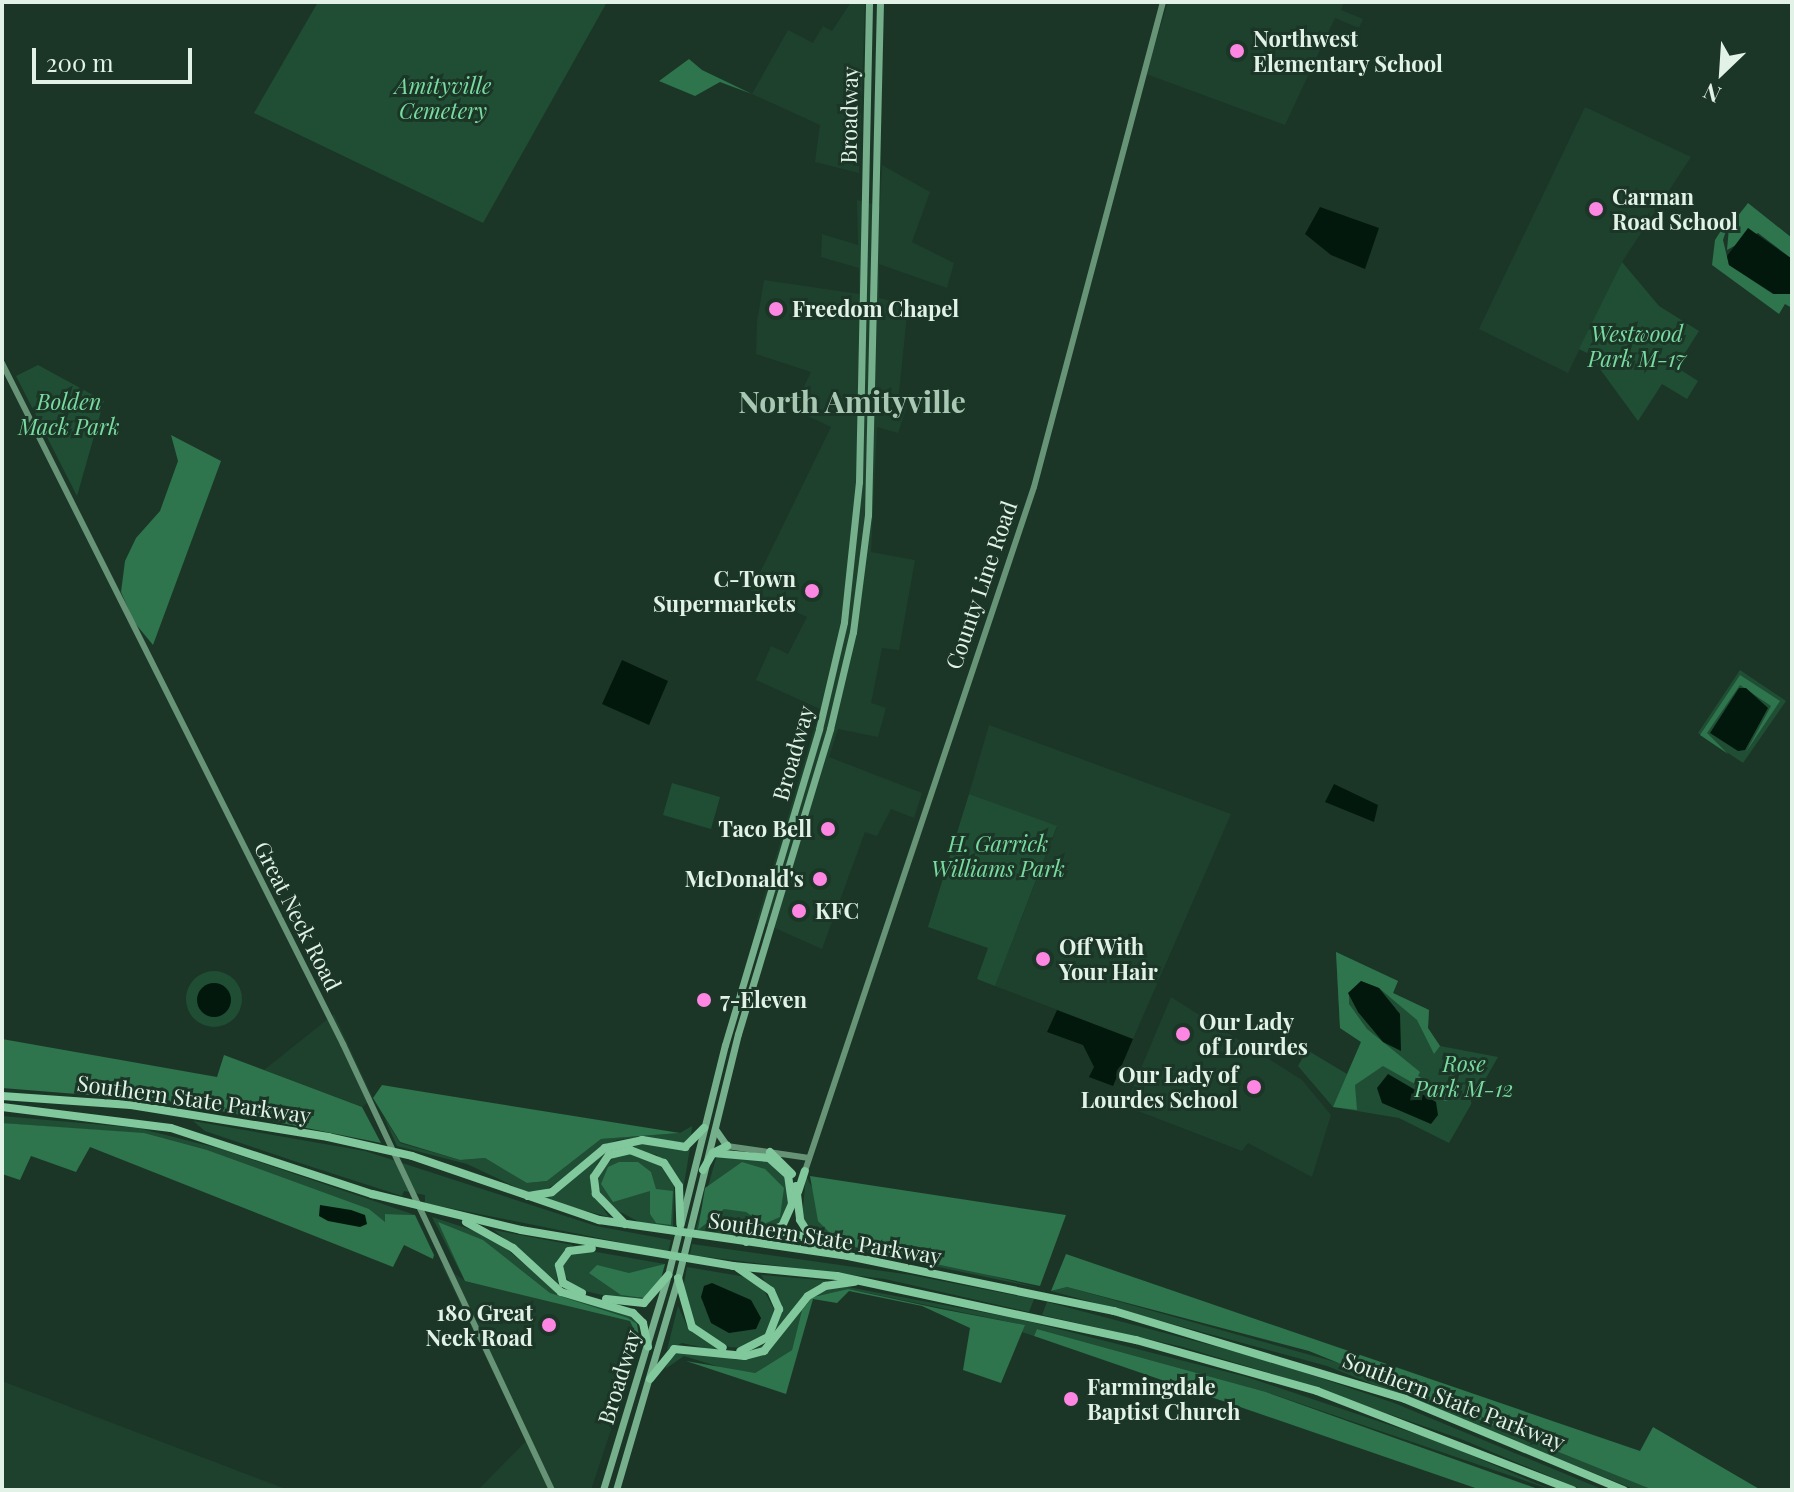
<!DOCTYPE html>
<html>
<head>
<meta charset="utf-8">
<style>
	body { margin:0 }
	#map { position:relative; width:1794px; height:1492px; overflow:hidden; background:#1b3626; font-family:"Playfair Display",serif }
	div>[style] { position:absolute }
	.built>* { inset:0; background:#1e412d }
	.green>* { inset:0; background:#1f4e34 }
	.round { border-radius:50% }
	.forest>* { inset:0; background:#2e744d }
	.water>* { inset:0; background:#03180c }
	.secondary>* { height:6px; margin:-3px; padding:0 3px; transform-origin:3px; border-radius:3px; background:#679377 }
	.primary>* { height:7px; margin:-3.5px; padding:0 3.5px; transform-origin:3.5px; border-radius:3.5px; background:#75af8b }
	.motorway>* { height:8px; margin:-4px; padding:0 4px; transform-origin:4px; border-radius:4px; background:#81c89c }
	.dots>* { width:22px; height:22px; translate:-50% -50%; box-sizing:border-box; border:4px solid #1b3626; border-radius:50% }
	span { translate:-50% -50%; white-space:nowrap; text-align:center; line-height:1.15; -webkit-text-stroke:6px #1b3626; paint-order:stroke }
	.poi-label { font-size:22px; color:#e2f2e7; font-weight:700 }
	.left { translate:0 -50%; text-align:left }
	.right { translate:-100% -50%; text-align:right }
	.park-label { font-size:22px; color:#79dba1; font-style:italic }
	.street-label { font-size:22px; color:#e2f2e7 }
	.district-label { font-size:30px; color:#a8c8b3; font-weight:700 }
	.frame { position:absolute; inset:0; border:4px solid #e2f2e7; pointer-events:none }
	.north { position:absolute; left:1682px; top:32px; width:80px; height:80px; -webkit-text-stroke:6px #1b3626; paint-order:stroke; rotate:205deg; font-size:22px; font-weight:700; line-height:32px; text-align:center; color:#e2f2e7 }
	.north::after { content:''; display:block; margin:auto; width:28px; height:36px; background:#e2f2e7; clip-path:polygon(50% 0,100% 100%,50% 72%,0 100%) }
	.scale { position:absolute; left:32px; top:48px; width:160px; height:36px; box-sizing:border-box; border:4px solid #e2f2e7; border-top:0; padding-left:10px; font-size:24px; line-height:28px; white-space:nowrap; color:#e2f2e7; -webkit-text-stroke:6px #1b3626; paint-order:stroke }
</style>
</head>
<body>
<div id="map">
	<div class="built">
		<i style="clip-path:polygon(851px 2px,865px 2px,859px 173px,815px 162px,820px 125px,752px 94px,788px 30px,813px 43px,823px 26px,832px 31px)"></i>
		<i style="clip-path:polygon(1168px 2px,1344px 2px,1341px 10px,1363px 19px,1359px 28px,1335px 18px,1285px 125px,1146px 74px)"></i>
		<i style="clip-path:polygon(1585px 107px,1691px 157px,1622px 262px,1568px 373px,1479px 329px)"></i>
		<i style="clip-path:polygon(882px 165px,930px 192px,912px 242px,954px 263px,947px 288px,879px 264px,879px 298px,908px 305px,899px 393px,907px 406px,898px 433px,877px 427px,871px 552px,915px 560px,899px 650px,882px 648px,871px 703px,886px 708px,878px 737px,838px 729px,829px 757px,922px 793px,914px 818px,891px 809px,877px 836px,865px 832px,822px 949px,757px 920px,820px 709px,756px 680px,771px 646px,788px 654px,807px 617px,751px 591px,831px 427px,793px 409px,811px 372px,756px 354px,757px 322px,764px 280px,859px 294px,859px 268px,821px 257px,822px 234px,858px 245px,857px 200px,880px 206px)"></i>
		<i style="clip-path:polygon(989px 725px,1231px 814px,1133px 1039px,995px 986px,1057px 827px,969px 794px)"></i>
		<i style="clip-path:polygon(1171px 997px,1302px 1080px,1331px 1115px,1312px 1177px,1248px 1143px,1242px 1151px,1125px 1106px)"></i>
		<i style="clip-path:polygon(334px 1014px,373px 1098px,362px 1107px,264px 1070px)"></i>
		<i style="clip-path:polygon(441px 1264px,465px 1281px,631px 1321px,640px 1342px,591px 1490px,480px 1488px,526px 1441px)"></i>
		<i style="clip-path:polygon(2px 1381px,288px 1490px,2px 1490px)"></i>
	</div>
	<div class="green">
		<i style="clip-path:polygon(318px 2px,607px 2px,483px 223px,254px 113px)"></i>
		<i style="clip-path:polygon(1622px 262px,1659px 306px,1699px 331px,1676px 367px,1698px 381px,1687px 399px,1662px 384px,1638px 421px,1589px 354px,1579px 349px)"></i>
		<i style="clip-path:polygon(38px 365px,104px 401px,77px 496px,16px 376px)"></i>
		<i style="clip-path:polygon(1740px 670px,1786px 701px,1743px 763px,1698px 733px)"></i>
		<i style="clip-path:polygon(672px 783px,720px 797px,711px 829px,663px 815px)"></i>
		<i style="clip-path:polygon(969px 794px,1057px 826px,995px 986px,977px 979px,988px 948px,928px 927px)"></i>
		<i style="clip-path:polygon(1336px 952px,1398px 981px,1393px 993px,1429px 1010px,1428px 1028px,1440px 1046px,1498px 1057px,1449px 1143px,1399px 1118px,1333px 1107px,1298px 1066px,1307px 1050px,1347px 1074px,1361px 1042px,1340px 1028px)"></i>
		<i class="round" style="left:186px;top:971px;width:56px;height:56px"></i>
		<i style="clip-path:polygon(2px 1116px,138px 1128px,221px 1149px,415px 1215px,386px 1214px,387px 1224px,144px 1134px,2px 1123px)"></i>
		<i style="clip-path:polygon(384px 1117px,400px 1143px,460px 1160px,485px 1158px,528px 1183px,547px 1181px,601px 1139px,680px 1133px,692px 1126px,691px 1138px,685px 1143px,640px 1137px,617px 1140px,599px 1148px,559px 1182px,543px 1191px,524px 1191px,467px 1164px,397px 1146px)"></i>
		<i style="clip-path:polygon(193px 1121px,365px 1151px,596px 1226px,671px 1240px,668px 1252px,425px 1203px,425px 1195px,404px 1191px,402px 1196px,306px 1165px,205px 1131px)"></i>
		<i style="clip-path:polygon(653px 1144px,690px 1148px,683px 1190px,657px 1155px,618px 1147px,598px 1162px,592px 1177px,594px 1195px,609px 1217px,538px 1198px,552px 1194px,604px 1152px,616px 1146px,635px 1143px)"></i>
		<i style="clip-path:polygon(617px 1154px,636px 1154px,660px 1165px,674px 1186px,673px 1230px,643px 1224px,609px 1206px,598px 1188px,599px 1173px)"></i>
		<i style="clip-path:polygon(717px 1155px,765px 1161px,777px 1167px,785px 1177px,789px 1209px,780px 1224px,753px 1236px,695px 1232px)"></i>
		<i style="clip-path:polygon(806px 1176px,841px 1244px,928px 1259px,1039px 1288px,823px 1243px,802px 1218px)"></i>
		<i style="clip-path:polygon(432px 1217px,491px 1236px,561px 1295px,630px 1314px,636px 1319px,640px 1342px,630px 1321px,465px 1281px)"></i>
		<i style="clip-path:polygon(494px 1230px,573px 1245px,556px 1265px,557px 1279px,568px 1291px)"></i>
		<i style="clip-path:polygon(692px 1244px,911px 1275px,1034px 1299px,1029px 1312px,885px 1279px,690px 1255px)"></i>
		<i style="clip-path:polygon(585px 1250px,665px 1264px,660px 1282px,633px 1302px,576px 1289px,561px 1272px,566px 1256px)"></i>
		<i style="clip-path:polygon(687px 1267px,752px 1278px,761px 1285px,774px 1309px,766px 1336px,744px 1348px,729px 1347px,694px 1326px,682px 1294px)"></i>
		<i style="clip-path:polygon(761px 1275px,832px 1281px,803px 1297px,776px 1336px,758px 1352px,744px 1355px,732px 1354px,682px 1343px,667px 1350px,678px 1306px,688px 1328px,723px 1351px,744px 1353px,766px 1344px,778px 1323px,780px 1305px)"></i>
		<i style="clip-path:polygon(842px 1286px,1019px 1319px,1247px 1377px,1440px 1442px,1552px 1490px,1266px 1392px,1037px 1329px,1034px 1336px,1022px 1332px,1024px 1325px,848px 1289px,813px 1297px,802px 1310px,792px 1350px,755px 1373px,736px 1372px,684px 1356px,665px 1369px,674px 1351px,691px 1349px,737px 1360px,765px 1354px,806px 1301px,824px 1290px)"></i>
		<i style="clip-path:polygon(1067px 1287px,1368px 1371px,1653px 1490px,1636px 1490px,1327px 1366px,1051px 1291px)"></i>
		<i style="clip-path:polygon(1047px 1302px,1267px 1360px,1394px 1403px,1604px 1490px,1582px 1490px,1461px 1439px,1273px 1374px,1183px 1347px,1042px 1315px)"></i>
	</div>
	<div class="forest">
		<i style="clip-path:polygon(689px 59px,702px 70px,752px 94px,720px 82px,695px 96px,659px 81px)"></i>
		<i style="clip-path:polygon(1748px 203px,1792px 238px,1792px 259px,1758px 233px,1727px 250px,1729px 227px)"></i>
		<i style="clip-path:polygon(1731px 215px,1723px 240px,1729px 265px,1773px 294px,1792px 294px,1792px 308px,1785px 304px,1779px 314px,1712px 265px,1715px 240px)"></i>
		<i style="clip-path:polygon(171px 435px,221px 461px,153px 645px,134px 622px,121px 592px,125px 561px,136px 538px,160px 511px,178px 461px)"></i>
		<i style="clip-path:polygon(1740px 675px,1780px 701px,1746px 752px,1771px 706px,1740px 685px,1707px 733px,1728px 754px,1700px 735px)"></i>
		<i style="clip-path:polygon(1336px 952px,1398px 981px,1393px 993px,1429px 1010px,1428px 1028px,1440px 1046px,1434px 1054px,1417px 1020px,1379px 988px,1361px 981px,1349px 993px,1349px 1004px,1367px 1029px,1420px 1072px,1418px 1076px,1455px 1098px,1445px 1101px,1383px 1066px,1355px 1085px,1357px 1110px,1333px 1107px,1361px 1042px,1340px 1028px)"></i>
		<i style="clip-path:polygon(2px 1039px,217px 1077px,224px 1055px,362px 1107px,381px 1143px,176px 1102px,2px 1088px)"></i>
		<i style="clip-path:polygon(382px 1085px,418px 1091px,680px 1133px,601px 1139px,547px 1181px,527px 1183px,485px 1158px,460px 1160px,400px 1142px,373px 1098px)"></i>
		<i style="clip-path:polygon(2px 1123px,144px 1133px,207px 1150px,369px 1209px,385px 1222px,385px 1214px,415px 1215px,434px 1255px,433px 1259px,404px 1245px,393px 1267px,90px 1147px,76px 1172px,31px 1156px,20px 1180px,2px 1174px)"></i>
		<i style="clip-path:polygon(619px 1162px,638px 1162px,651px 1172px,656px 1189px,673px 1191px,671px 1225px,656px 1223px,650px 1214px,650px 1191px,613px 1202px,601px 1184px,608px 1167px)"></i>
		<i style="clip-path:polygon(742px 1162px,765px 1169px,784px 1188px,780px 1217px,764px 1224px,746px 1212px,724px 1209px,698px 1230px,705px 1188px)"></i>
		<i style="clip-path:polygon(810px 1176px,1066px 1215px,1040px 1286px,841px 1244px,818px 1221px)"></i>
		<i style="clip-path:polygon(438px 1222px,483px 1240px,550px 1293px,628px 1318px,637px 1324px,640px 1342px,630px 1321px,465px 1281px)"></i>
		<i style="clip-path:polygon(1066px 1254px,1640px 1451px,1653px 1427px,1761px 1490px,1653px 1490px,1309px 1351px,1067px 1287px,1051px 1291px)"></i>
		<i style="clip-path:polygon(665px 1264px,660px 1282px,644px 1298px,621px 1295px,589px 1273px,597px 1265px,629px 1273px)"></i>
		<i style="clip-path:polygon(848px 1289px,941px 1309px,1025px 1325px,1001px 1383px,963px 1370px,970px 1328px,922px 1306px,849px 1291px,837px 1303px,813px 1299px,786px 1394px,686px 1361px,755px 1373px,792px 1350px,802px 1310px,813px 1297px)"></i>
		<i style="clip-path:polygon(1037px 1329px,1266px 1392px,1541px 1490px,1481px 1490px,1034px 1336px)"></i>
	</div>
	<div class="water">
		<i style="clip-path:polygon(1320px 207px,1379px 228px,1365px 269px,1331px 255px,1305px 234px)"></i>
		<i style="clip-path:polygon(1748px 228px,1792px 259px,1792px 294px,1774px 294px,1729px 265px,1727px 256px)"></i>
		<i style="clip-path:polygon(622px 660px,668px 681px,649px 725px,602px 704px)"></i>
		<i style="clip-path:polygon(1739px 688px,1746px 688px,1768px 708px,1745px 750px,1738px 751px,1710px 733px)"></i>
		<i style="clip-path:polygon(1334px 784px,1378px 805px,1374px 822px,1325px 802px)"></i>
		<i style="clip-path:polygon(1361px 981px,1379px 988px,1400px 1014px,1401px 1051px,1383px 1042px,1358px 1012px,1348px 993px)"></i>
		<i class="round" style="left:197px;top:983px;width:34px;height:34px"></i>
		<i style="clip-path:polygon(1057px 1010px,1133px 1039px,1113px 1086px,1089px 1077px,1094px 1067px,1083px 1045px,1047px 1032px)"></i>
		<i style="clip-path:polygon(1388px 1074px,1436px 1102px,1438px 1115px,1431px 1124px,1382px 1103px,1377px 1088px)"></i>
		<i style="clip-path:polygon(320px 1205px,351px 1210px,365px 1215px,367px 1224px,360px 1227px,328px 1221px,319px 1216px)"></i>
		<i style="clip-path:polygon(712px 1283px,751px 1300px,761px 1318px,756px 1329px,729px 1333px,711px 1323px,701px 1297px,704px 1286px)"></i>
	</div>
	<div class="secondary">
		<i style="left:2px;top:363px;width:762px;rotate:63.4deg"></i>
		<i style="left:343px;top:1044px;width:493px;rotate:64.9deg"></i>
		<i style="left:727px;top:1146px;width:83px;rotate:8.3deg"></i>
		<i style="left:805px;top:1171px;width:721px;rotate:-71.49deg"></i>
		<i style="left:1034px;top:487px;width:502px;rotate:-75.11deg"></i>
	</div>
	<div class="primary">
		<i style="left:715px;top:1129px;width:21px;rotate:55deg"></i>
		<i style="left:603px;top:1490px;width:225px;rotate:-73.2deg"></i>
		<i style="left:668px;top:1275px;width:237px;rotate:-76.1deg"></i>
		<i style="left:725px;top:1045px;width:330px;rotate:-73.4deg"></i>
		<i style="left:819px;top:729px;width:110px;rotate:-76.8deg"></i>
		<i style="left:844px;top:622px;width:141px;rotate:-83.9deg"></i>
		<i style="left:859px;top:482px;width:480px;rotate:-88.8deg"></i>
		<i style="left:616px;top:1490px;width:221px;rotate:-73.7deg"></i>
		<i style="left:678px;top:1278px;width:251px;rotate:-76.2deg"></i>
		<i style="left:738px;top:1034px;width:319px;rotate:-73.2deg"></i>
		<i style="left:830px;top:729px;width:100px;rotate:-76.7deg"></i>
		<i style="left:853px;top:632px;width:118px;rotate:-82.7deg"></i>
		<i style="left:868px;top:515px;width:513px;rotate:-88.66deg"></i>
	</div>
	<div class="motorway">
		<i style="left:2px;top:1096px;width:129px;rotate:4deg"></i>
		<i style="left:131px;top:1105px;width:200px;rotate:9.2deg"></i>
		<i style="left:328px;top:1137px;width:86px;rotate:12.7deg"></i>
		<i style="left:412px;top:1156px;width:198px;rotate:18.9deg"></i>
		<i style="left:599px;top:1220px;width:252px;rotate:8.2deg"></i>
		<i style="left:848px;top:1256px;width:272px;rotate:11.7deg"></i>
		<i style="left:1114px;top:1311px;width:304px;rotate:16.8deg"></i>
		<i style="left:1405px;top:1399px;width:237px;rotate:22.6deg"></i>
		<i style="left:2px;top:1107px;width:170px;rotate:7.1deg"></i>
		<i style="left:171px;top:1128px;width:212px;rotate:18.2deg"></i>
		<i style="left:372px;top:1194px;width:153px;rotate:13.6deg"></i>
		<i style="left:521px;top:1230px;width:215px;rotate:9.6deg"></i>
		<i style="left:733px;top:1266px;width:104px;rotate:5.5deg"></i>
		<i style="left:837px;top:1276px;width:306px;rotate:12.1deg"></i>
		<i style="left:1136px;top:1340px;width:188px;rotate:15.7deg"></i>
		<i style="left:1317px;top:1391px;width:274px;rotate:21.2deg"></i>
		<i style="left:770px;top:1152px;width:31px;rotate:45deg"></i>
		<i style="left:713px;top:1153px;width:56px;rotate:5.1deg"></i>
		<i style="left:769px;top:1158px;width:25px;rotate:42deg"></i>
		<i style="left:788px;top:1175px;width:29px;rotate:82deg"></i>
		<i style="left:792px;top:1204px;width:24px;rotate:114deg"></i>
		<i style="left:782px;top:1226px;width:39px;rotate:156deg"></i>
		<i style="left:703px;top:1170px;width:20px;rotate:-60deg"></i>
		<i style="left:713px;top:1153px;width:16px;rotate:-27deg"></i>
		<i style="left:796px;top:1186px;width:34px;rotate:83deg"></i>
		<i style="left:800px;top:1220px;width:25px;rotate:58deg"></i>
		<i style="left:798px;top:1192px;width:22px;rotate:-72deg"></i>
		<i style="left:528px;top:1196px;width:24px;rotate:-9deg"></i>
		<i style="left:552px;top:1192px;width:69px;rotate:-39.7deg"></i>
		<i style="left:605px;top:1148px;width:38px;rotate:-12deg"></i>
		<i style="left:642px;top:1140px;width:44px;rotate:9.2deg"></i>
		<i style="left:685px;top:1147px;width:27px;rotate:-45deg"></i>
		<i style="left:466px;top:1222px;width:54px;rotate:29deg"></i>
		<i style="left:513px;top:1248px;width:65px;rotate:42.5deg"></i>
		<i style="left:561px;top:1292px;width:75px;rotate:16.3deg"></i>
		<i style="left:633px;top:1313px;width:14px;rotate:45deg"></i>
		<i style="left:643px;top:1323px;width:24px;rotate:78deg"></i>
		<i style="left:625px;top:1224px;width:42px;rotate:-134deg"></i>
		<i style="left:596px;top:1194px;width:17px;rotate:-97deg"></i>
		<i style="left:594px;top:1177px;width:27px;rotate:-56deg"></i>
		<i style="left:609px;top:1155px;width:22px;rotate:-13deg"></i>
		<i style="left:630px;top:1150px;width:36px;rotate:21deg"></i>
		<i style="left:664px;top:1163px;width:27px;rotate:57deg"></i>
		<i style="left:679px;top:1186px;width:38px;rotate:88deg"></i>
		<i style="left:773px;top:1233px;width:25px;rotate:5deg"></i>
		<i style="left:798px;top:1235px;width:42px;rotate:24.1deg"></i>
		<i style="left:738px;top:1268px;width:40px;rotate:34.9deg"></i>
		<i style="left:771px;top:1291px;width:20px;rotate:66deg"></i>
		<i style="left:779px;top:1309px;width:30px;rotate:111deg"></i>
		<i style="left:768px;top:1337px;width:31px;rotate:153deg"></i>
		<i style="left:678px;top:1278px;width:51px;rotate:74.1deg"></i>
		<i style="left:692px;top:1327px;width:37px;rotate:34deg"></i>
		<i style="left:582px;top:1293px;width:21px;rotate:-152deg"></i>
		<i style="left:563px;top:1283px;width:18px;rotate:-103deg"></i>
		<i style="left:559px;top:1265px;width:17px;rotate:-54deg"></i>
		<i style="left:569px;top:1251px;width:23px;rotate:-7deg"></i>
		<i style="left:606px;top:1299px;width:38px;rotate:6deg"></i>
		<i style="left:644px;top:1303px;width:37px;rotate:-49deg"></i>
		<i style="left:650px;top:1379px;width:38px;rotate:-51deg"></i>
		<i style="left:674px;top:1349px;width:71px;rotate:5.6deg"></i>
		<i style="left:745px;top:1356px;width:20px;rotate:-15deg"></i>
		<i style="left:764px;top:1351px;width:70px;rotate:-51.3deg"></i>
		<i style="left:808px;top:1296px;width:20px;rotate:-30deg"></i>
		<i style="left:825px;top:1286px;width:30px;rotate:-8deg"></i>
	</div>
	<div class="dots">
		<i style="left:1237px;top:51px;background:#fd86e2"></i>
		<i style="left:1596px;top:209px;background:#fd86e2"></i>
		<i style="left:776px;top:309px;background:#fd86e2"></i>
		<i style="left:812px;top:591px;background:#fd86e2"></i>
		<i style="left:828px;top:829px;background:#fd86e2"></i>
		<i style="left:820px;top:879px;background:#fd86e2"></i>
		<i style="left:799px;top:911px;background:#fd86e2"></i>
		<i style="left:1043px;top:959px;background:#fd86e2"></i>
		<i style="left:704px;top:1000px;background:#fd86e2"></i>
		<i style="left:1183px;top:1034px;background:#fd86e2"></i>
		<i style="left:1254px;top:1087px;background:#fd86e2"></i>
		<i style="left:549px;top:1325px;background:#fd86e2"></i>
		<i style="left:1071px;top:1399px;background:#fd86e2"></i>
	</div>
	<div class="poi-label">
		<span class="left" style="left:1253px;top:51px">Northwest<br>Elementary School</span>
		<span class="left" style="left:1612px;top:209px">Carman<br>Road School</span>
		<span class="left" style="left:792px;top:309px">Freedom Chapel</span>
		<span class="right" style="left:796px;top:591px">C‑Town<br>Supermarkets</span>
		<span class="right" style="left:812px;top:829px">Taco Bell</span>
		<span class="right" style="left:804px;top:879px">McDonald's</span>
		<span class="left" style="left:815px;top:911px">KFC</span>
		<span class="left" style="left:1059px;top:959px">Off With<br>Your Hair</span>
		<span class="left" style="left:720px;top:1000px">7-Eleven</span>
		<span class="left" style="left:1199px;top:1034px">Our Lady<br>of Lourdes</span>
		<span class="right" style="left:1238px;top:1087px">Our Lady of<br>Lourdes School</span>
		<span class="right" style="left:533px;top:1325px">180 Great<br>Neck Road</span>
		<span class="left" style="left:1087px;top:1399px">Farmingdale<br>Baptist Church</span>
	</div>
	<div class="park-label">
		<span style="left:443px;top:98px">Amityville<br>Cemetery</span>
		<span style="left:1637px;top:346px">Westwood<br>Park M-17</span>
		<span style="left:69px;top:414px">Bolden<br>Mack Park</span>
		<span style="left:998px;top:856px">H. Garrick<br>Williams Park</span>
		<span style="left:1464px;top:1076px">Rose<br>Park M-12</span>
	</div>
	<div class="street-label">
		<span style="left:849px;top:115px;rotate:-89deg">Broadway</span>
		<span style="left:981px;top:585px;rotate:-71deg">County Line Road</span>
		<span style="left:793px;top:753px;rotate:-74deg">Broadway</span>
		<span style="left:298px;top:916px;rotate:63deg">Great Neck Road</span>
		<span style="left:194px;top:1099px;rotate:8deg">Southern State Parkway</span>
		<span style="left:825px;top:1238px;rotate:9deg">Southern State Parkway</span>
		<span style="left:619px;top:1377px;rotate:-73deg">Broadway</span>
		<span style="left:1454px;top:1401px;rotate:21deg">Southern State Parkway</span>
	</div>
	<div class="district-label">
		<span style="left:852px;top:401px">North Amityville</span>
	</div>
	<div class="frame"></div>
	<div class="north">N</div>
	<div class="scale">200 m</div>
</div>
</body>
</html>
